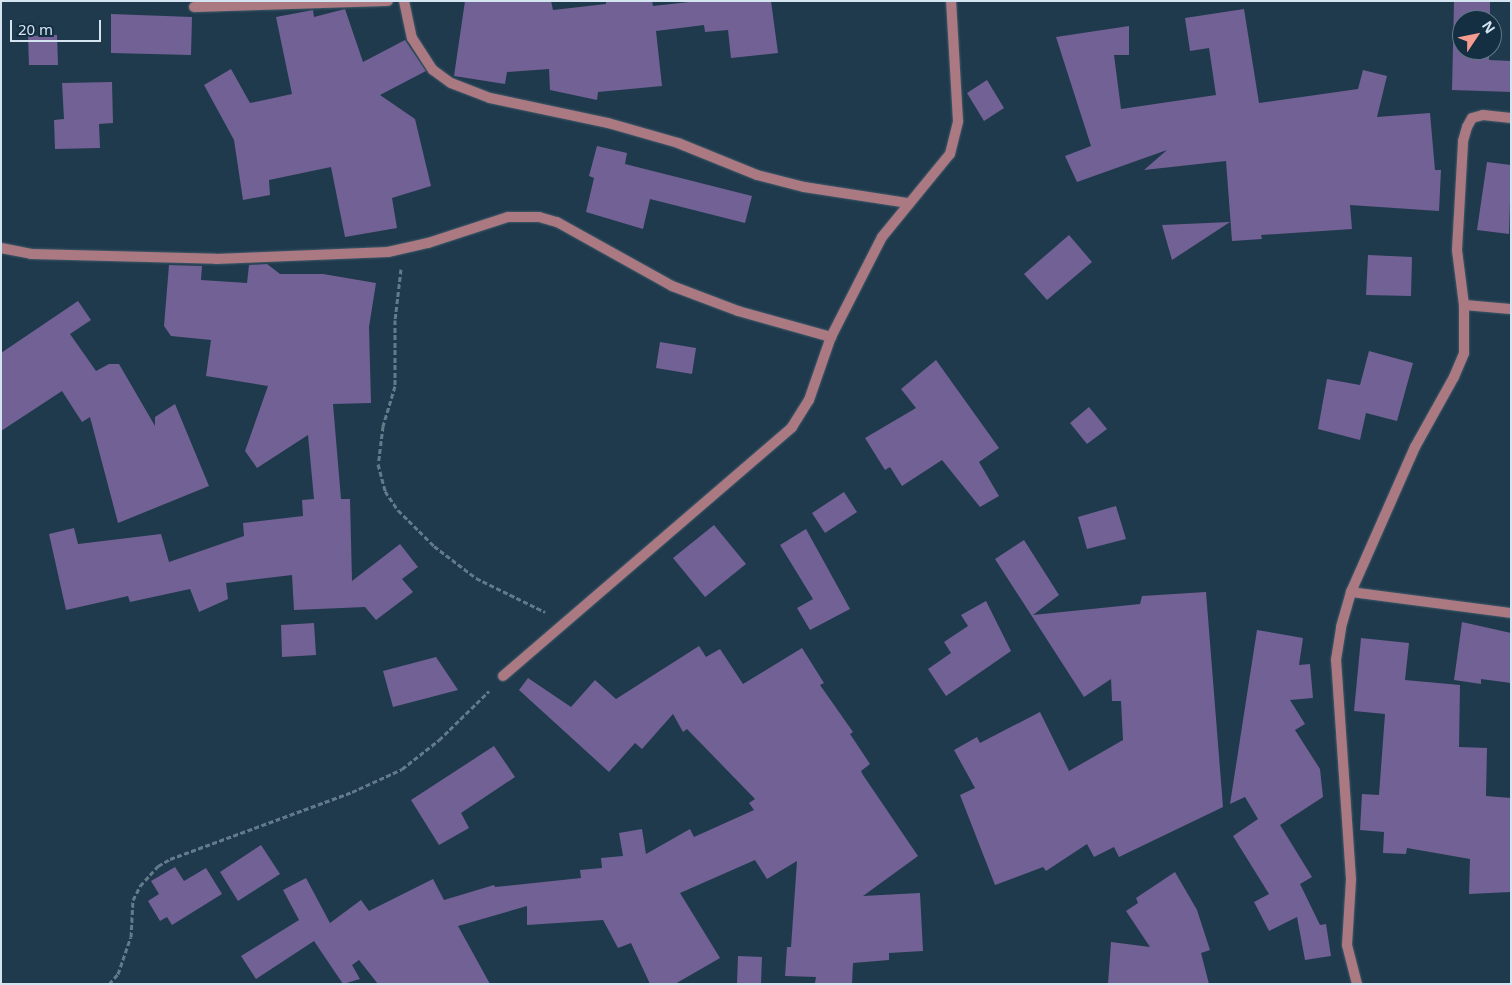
<!DOCTYPE html>
<html>
<head>
<meta charset="utf-8">
<style>
	body { margin:0 }
	#map { position:relative; width:1512px; height:985px; overflow:hidden; background:#1f3a4d; font-family:"Noto Sans",sans-serif }
	div>[style] { position:absolute }
	.building>* { inset:0; background:#726194 }
	.path>* { height:3px; margin-top:-1.5px; transform-origin:0; background:repeating-linear-gradient(90deg,#637a8b 0 5px,transparent 0 7.5px) }
	.roads { filter:drop-shadow(0 0 1px #40596a) drop-shadow(0 0 1px #40596a) }
	.street>* { height:10px; margin:-5px; padding:0 5px; transform-origin:5px; border-radius:5px; background:#aa7981 }
	span { translate:-50% -50%; white-space:nowrap; text-align:center; line-height:1.15; -webkit-text-stroke:4px #142f42; paint-order:stroke }
	.frame { position:absolute; inset:0; border:2px solid #d4e4f0; pointer-events:none }
	.north { position:absolute; left:1452px; top:10px; width:50px; height:50px; box-sizing:border-box; background:#142f42; border:1px solid #617788; border-radius:50%; rotate:56deg; font-size:14px; font-weight:700; line-height:20px; text-align:center; color:#d4e4f0 }
	.north::after { content:''; display:block; margin:auto; width:18px; height:22px; background:#f59c90; clip-path:polygon(50% 0,100% 100%,50% 72%,0 100%) }
	.scale { position:absolute; left:10px; top:20px; width:91px; height:22px; box-sizing:border-box; border:2px solid #d4e4f0; border-top:0; padding-left:6px; font-size:15px; line-height:18px; white-space:nowrap; color:#d4e4f0; -webkit-text-stroke:4px #142f42; paint-order:stroke }
</style>
</head>
<body>
<div id="map">
	<div class="building">
		<i style="clip-path:polygon(465px 1px,551px 1px,553px 10px,606px 4px,606px 1px,652px 1px,653px 6px,698px 1px,771px 1px,778px 53px,731px 58px,728px 30px,705px 32px,704px 25px,656px 31px,662px 86px,598px 92px,597px 100px,550px 90px,549px 69px,507px 72px,505px 84px,454px 76px)"></i>
		<i style="clip-path:polygon(1454px 1px,1490px 1px,1490px 20px,1462px 20px,1462px 50px,1489px 50px,1489px 60px,1511px 61px,1511px 92px,1452px 90px)"></i>
		<i style="clip-path:polygon(345px 9px,363px 62px,405px 40px,426px 71px,380px 95px,415px 119px,431px 186px,392px 198px,397px 228px,345px 237px,331px 167px,269px 180px,270px 195px,243px 200px,234px 140px,204px 85px,231px 69px,250px 103px,292px 94px,276px 17px,313px 10px,314px 17px)"></i>
		<i style="clip-path:polygon(1244px 9px,1259px 103px,1358px 89px,1363px 70px,1387px 76px,1377px 117px,1430px 113px,1435px 170px,1441px 170px,1439px 211px,1350px 205px,1352px 229px,1261px 235px,1262px 239px,1232px 241px,1226px 161px,1144px 170px,1167px 150px,1077px 182px,1065px 156px,1091px 146px,1056px 37px,1129px 26px,1129px 55px,1114px 55px,1121px 109px,1216px 95px,1209px 48px,1190px 51px,1185px 18px)"></i>
		<i style="clip-path:polygon(111px 14px,192px 17px,191px 55px,111px 53px)"></i>
		<i style="clip-path:polygon(57px 35px,58px 65px,29px 65px,28px 36px)"></i>
		<i style="clip-path:polygon(987px 80px,1004px 108px,984px 121px,967px 93px)"></i>
		<i style="clip-path:polygon(112px 82px,113px 123px,99px 124px,100px 148px,55px 149px,54px 120px,64px 119px,62px 83px)"></i>
		<i style="clip-path:polygon(597px 146px,627px 153px,625px 164px,752px 196px,745px 223px,650px 199px,643px 229px,586px 212px,594px 178px,589px 176px)"></i>
		<i style="clip-path:polygon(1487px 162px,1511px 165px,1509px 234px,1477px 230px)"></i>
		<i style="clip-path:polygon(1230px 222px,1172px 260px,1162px 225px)"></i>
		<i style="clip-path:polygon(1069px 235px,1092px 262px,1047px 300px,1024px 274px)"></i>
		<i style="clip-path:polygon(1368px 255px,1412px 257px,1411px 296px,1366px 295px)"></i>
		<i style="clip-path:polygon(267px 264px,280px 274px,323px 274px,376px 283px,369px 327px,371px 403px,333px 404px,341px 499px,350px 499px,352px 581px,400px 544px,418px 567px,402px 579px,413px 592px,376px 620px,365px 607px,294px 610px,292px 575px,226px 583px,228px 599px,199px 612px,190px 589px,130px 602px,128px 596px,66px 610px,49px 534px,74px 528px,78px 544px,161px 534px,169px 562px,244px 536px,243px 523px,303px 516px,302px 500px,314px 499px,308px 435px,257px 468px,245px 451px,268px 386px,206px 376px,211px 340px,171px 336px,164px 326px,169px 265px,202px 266px,201px 280px,247px 283px,249px 265px)"></i>
		<i style="clip-path:polygon(78px 301px,91px 320px,70px 334px,96px 371px,109px 364px,119px 364px,155px 426px,155px 417px,175px 404px,209px 486px,118px 523px,90px 417px,82px 422px,62px 391px,1px 431px,1px 353px)"></i>
		<i style="clip-path:polygon(660px 342px,696px 348px,692px 374px,656px 368px)"></i>
		<i style="clip-path:polygon(1369px 351px,1413px 363px,1397px 421px,1366px 413px,1360px 440px,1318px 429px,1327px 379px,1360px 385px)"></i>
		<i style="clip-path:polygon(936px 360px,999px 448px,979px 462px,999px 496px,980px 507px,942px 460px,902px 486px,890px 467px,885px 470px,865px 438px,916px 408px,901px 389px)"></i>
		<i style="clip-path:polygon(1089px 407px,1107px 429px,1087px 444px,1070px 423px)"></i>
		<i style="clip-path:polygon(844px 492px,857px 512px,825px 533px,812px 513px)"></i>
		<i style="clip-path:polygon(1116px 506px,1126px 539px,1087px 549px,1078px 517px)"></i>
		<i style="clip-path:polygon(714px 525px,746px 564px,705px 597px,673px 558px)"></i>
		<i style="clip-path:polygon(806px 529px,850px 609px,810px 630px,797px 608px,813px 599px,780px 545px)"></i>
		<i style="clip-path:polygon(1024px 540px,1059px 595px,1033px 615px,1140px 604px,1142px 596px,1206px 592px,1223px 807px,1119px 857px,1114px 847px,1094px 857px,1087px 844px,1046px 871px,1043px 867px,995px 885px,960px 795px,975px 788px,954px 750px,977px 737px,980px 743px,1040px 712px,1069px 771px,1123px 740px,1121px 701px,1112px 701px,1111px 679px,1084px 697px,995px 559px)"></i>
		<i style="clip-path:polygon(986px 601px,1011px 651px,946px 696px,928px 669px,951px 653px,944px 642px,968px 626px,961px 615px)"></i>
		<i style="clip-path:polygon(1462px 622px,1511px 633px,1511px 683px,1481px 679px,1481px 684px,1454px 680px)"></i>
		<i style="clip-path:polygon(314px 623px,316px 655px,282px 657px,281px 625px)"></i>
		<i style="clip-path:polygon(1257px 630px,1303px 638px,1299px 665px,1310px 664px,1313px 698px,1290px 700px,1305px 724px,1295px 730px,1320px 769px,1323px 797px,1280px 825px,1312px 877px,1300px 884px,1320px 925px,1326px 924px,1331px 956px,1305px 960px,1297px 917px,1269px 931px,1254px 902px,1269px 894px,1233px 836px,1258px 819px,1245px 797px,1230px 804px)"></i>
		<i style="clip-path:polygon(1361px 638px,1409px 643px,1405px 680px,1460px 685px,1459px 747px,1487px 748px,1486px 796px,1511px 798px,1511px 892px,1469px 894px,1470px 859px,1407px 848px,1406px 854px,1383px 853px,1384px 832px,1360px 830px,1362px 794px,1379px 795px,1385px 714px,1354px 711px)"></i>
		<i style="clip-path:polygon(699px 646px,706px 657px,720px 649px,743px 684px,802px 648px,824px 683px,820px 685px,853px 732px,850px 734px,870px 764px,861px 771px,863px 775px,918px 856px,863px 896px,920px 893px,923px 951px,889px 953px,889px 960px,853px 963px,852px 984px,815px 983px,816px 977px,785px 976px,787px 947px,791px 947px,797px 861px,767px 879px,755px 860px,680px 893px,720px 958px,675px 984px,650px 984px,631px 943px,618px 948px,603px 920px,527px 925px,527px 906px,458px 926px,490px 984px,378px 984px,359px 960px,352px 965px,360px 979px,343px 984px,314px 941px,256px 979px,241px 956px,299px 920px,283px 890px,306px 878px,330px 923px,361px 900px,369px 911px,433px 879px,444px 900px,494px 885px,495px 887px,581px 878px,580px 870px,602px 868px,601px 858px,623px 856px,619px 833px,642px 829px,646px 854px,690px 829px,694px 837px,754px 810px,749px 803px,755px 799px,687px 729px,683px 732px,673px 714px,642px 749px,635px 743px,609px 772px,519px 690px,528px 678px,571px 707px,595px 680px,616px 699px)"></i>
		<i style="clip-path:polygon(436px 657px,458px 690px,393px 707px,383px 671px)"></i>
		<i style="clip-path:polygon(494px 746px,515px 777px,461px 813px,469px 828px,439px 845px,411px 800px)"></i>
		<i style="clip-path:polygon(261px 845px,280px 874px,238px 901px,220px 872px)"></i>
		<i style="clip-path:polygon(175px 867px,184px 881px,206px 868px,222px 894px,172px 925px,167px 917px,160px 921px,148px 901px,159px 894px,151px 881px)"></i>
		<i style="clip-path:polygon(1175px 872px,1197px 910px,1210px 950px,1201px 953px,1209px 984px,1108px 984px,1111px 942px,1150px 947px,1126px 911px,1138px 903px,1136px 898px)"></i>
		<i style="clip-path:polygon(738px 956px,762px 957px,761px 984px,737px 984px)"></i>
	</div>
	<div class="path">
		<i style="left:401px;top:269px;width:51px;rotate:96.7deg"></i>
		<i style="left:395px;top:320px;width:66px;rotate:90deg"></i>
		<i style="left:395px;top:386px;width:42px;rotate:106.7deg"></i>
		<i style="left:383px;top:426px;width:38px;rotate:97deg"></i>
		<i style="left:378px;top:464px;width:28px;rotate:75deg"></i>
		<i style="left:385px;top:491px;width:23px;rotate:56deg"></i>
		<i style="left:398px;top:510px;width:51px;rotate:45deg"></i>
		<i style="left:434px;top:546px;width:53px;rotate:37.3deg"></i>
		<i style="left:476px;top:578px;width:77px;rotate:26.2deg"></i>
		<i style="left:109px;top:984px;width:13px;rotate:-48deg"></i>
		<i style="left:118px;top:974px;width:39px;rotate:-71deg"></i>
		<i style="left:131px;top:937px;width:37px;rotate:-87deg"></i>
		<i style="left:133px;top:900px;width:16px;rotate:-63deg"></i>
		<i style="left:140px;top:886px;width:27px;rotate:-48deg"></i>
		<i style="left:158px;top:866px;width:14px;rotate:-30deg"></i>
		<i style="left:170px;top:859px;width:194px;rotate:-20.2deg"></i>
		<i style="left:352px;top:792px;width:55px;rotate:-24.7deg"></i>
		<i style="left:402px;top:769px;width:47px;rotate:-38.1deg"></i>
		<i style="left:439px;top:740px;width:70px;rotate:-44.4deg"></i>
	</div>
	<div class="roads">
		<div class="street">
			<i style="left:404px;top:1px;width:38px;rotate:78deg"></i>
			<i style="left:412px;top:38px;width:38px;rotate:57deg"></i>
			<i style="left:433px;top:70px;width:22px;rotate:36deg"></i>
			<i style="left:451px;top:83px;width:42px;rotate:21deg"></i>
			<i style="left:490px;top:98px;width:121px;rotate:12deg"></i>
			<i style="left:608px;top:123px;width:73px;rotate:15.9deg"></i>
			<i style="left:678px;top:143px;width:85px;rotate:22.1deg"></i>
			<i style="left:757px;top:175px;width:49px;rotate:14.3deg"></i>
			<i style="left:804px;top:187px;width:104px;rotate:8.8deg"></i>
			<i style="left:194px;top:7px;width:194px;rotate:-1.8deg"></i>
			<i style="left:1px;top:248px;width:31px;rotate:11deg"></i>
			<i style="left:31px;top:254px;width:185px;rotate:1.5deg"></i>
			<i style="left:216px;top:259px;width:172px;rotate:-2.3deg"></i>
			<i style="left:388px;top:252px;width:41px;rotate:-12.7deg"></i>
			<i style="left:428px;top:243px;width:84px;rotate:-18deg"></i>
			<i style="left:508px;top:217px;width:31px"></i>
			<i style="left:539px;top:217px;width:19px;rotate:16deg"></i>
			<i style="left:557px;top:222px;width:132px;rotate:29.1deg"></i>
			<i style="left:672px;top:286px;width:71px;rotate:20.7deg"></i>
			<i style="left:738px;top:311px;width:97px;rotate:15.6deg"></i>
			<i style="left:1464px;top:305px;width:47px;rotate:4.9deg"></i>
			<i style="left:1351px;top:592px;width:161px;rotate:7.5deg"></i>
			<i style="left:503px;top:676px;width:381px;rotate:-40.7deg"></i>
			<i style="left:792px;top:427px;width:32px;rotate:-58deg"></i>
			<i style="left:809px;top:400px;width:67px;rotate:-70.8deg"></i>
			<i style="left:831px;top:337px;width:112px;rotate:-63deg"></i>
			<i style="left:882px;top:237px;width:107px;rotate:-50.7deg"></i>
			<i style="left:950px;top:154px;width:34px;rotate:-76deg"></i>
			<i style="left:958px;top:121px;width:120px;rotate:-93.3deg"></i>
			<i style="left:1357px;top:984px;width:40px;rotate:-104.4deg"></i>
			<i style="left:1347px;top:945px;width:66px;rotate:-86.5deg"></i>
			<i style="left:1351px;top:879px;width:220px;rotate:-93.9deg"></i>
			<i style="left:1336px;top:660px;width:33px;rotate:-81deg"></i>
			<i style="left:1341px;top:627px;width:36px;rotate:-74deg"></i>
			<i style="left:1351px;top:592px;width:158px;rotate:-66.2deg"></i>
			<i style="left:1415px;top:447px;width:80px;rotate:-60.9deg"></i>
			<i style="left:1454px;top:377px;width:26px;rotate:-67deg"></i>
			<i style="left:1464px;top:353px;width:48px;rotate:-90deg"></i>
			<i style="left:1464px;top:305px;width:55px;rotate:-97.3deg"></i>
			<i style="left:1457px;top:250px;width:109px;rotate:-86.8deg"></i>
			<i style="left:1463px;top:141px;width:15px;rotate:-74deg"></i>
			<i style="left:1467px;top:127px;width:10px;rotate:-61deg"></i>
			<i style="left:1472px;top:118px;width:11px;rotate:-15deg"></i>
			<i style="left:1483px;top:115px;width:28px;rotate:6deg"></i>
		</div>
	</div>
	<div class="frame"></div>
	<div class="north">N</div>
	<div class="scale">20 m</div>
</div>
</body>
</html>
